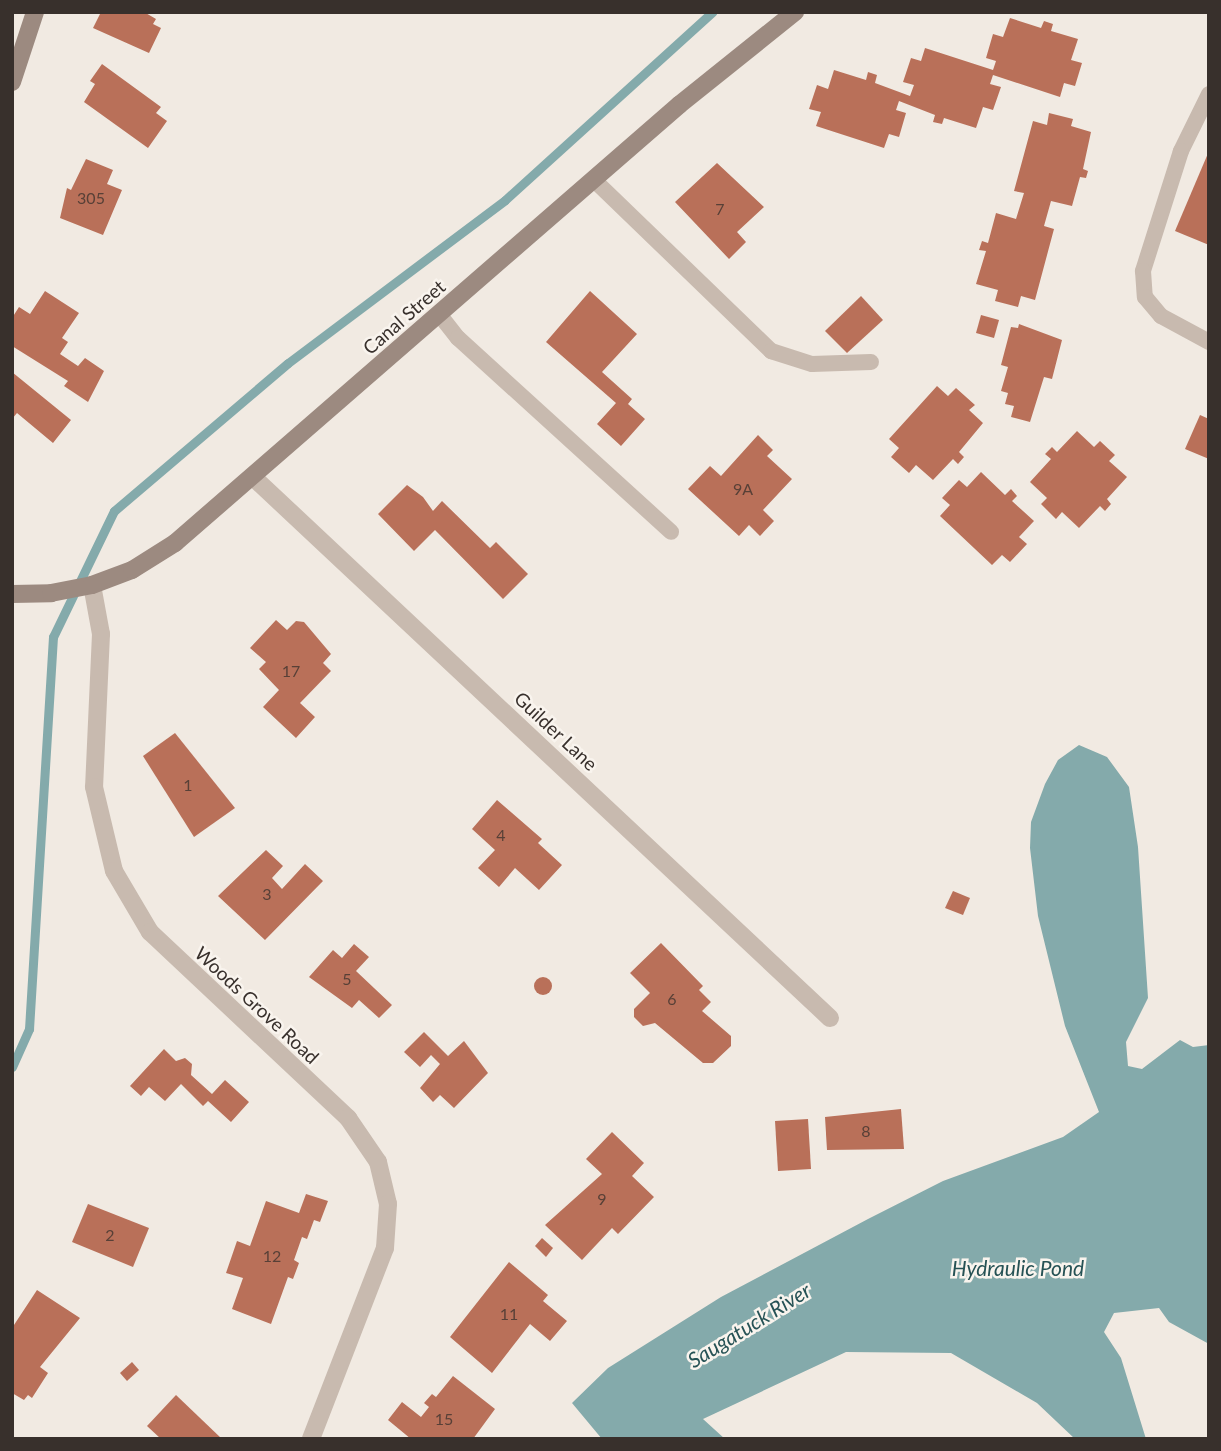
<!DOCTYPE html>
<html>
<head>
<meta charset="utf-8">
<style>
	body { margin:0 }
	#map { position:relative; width:1221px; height:1451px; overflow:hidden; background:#f1eae2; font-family:Lato,sans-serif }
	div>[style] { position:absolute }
	.water>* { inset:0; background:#84aaab }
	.stream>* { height:9px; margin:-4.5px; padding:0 4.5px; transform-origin:4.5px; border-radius:4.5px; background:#84aaab }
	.building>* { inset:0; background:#b97059 }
	.round { border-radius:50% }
	.lane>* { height:16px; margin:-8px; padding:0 8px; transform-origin:8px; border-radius:8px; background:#c8baaf }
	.street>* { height:18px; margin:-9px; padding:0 9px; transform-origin:9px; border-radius:9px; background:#c8baaf }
	.secondary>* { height:18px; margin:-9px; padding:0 9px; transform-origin:9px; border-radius:9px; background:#9c8a80 }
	span { translate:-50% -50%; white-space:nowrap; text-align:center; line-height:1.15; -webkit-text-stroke:5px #f9f4ee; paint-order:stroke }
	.number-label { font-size:16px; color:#584037 }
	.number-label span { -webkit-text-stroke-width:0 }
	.street-label { font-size:19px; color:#38302c }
	.water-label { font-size:21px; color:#265255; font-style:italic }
	.frame { position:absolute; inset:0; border:14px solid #38302c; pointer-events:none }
</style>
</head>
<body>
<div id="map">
	<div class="water">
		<i style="clip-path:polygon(1079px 745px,1107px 757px,1129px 787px,1138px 847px,1148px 998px,1126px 1042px,1128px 1066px,1142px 1069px,1180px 1040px,1193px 1047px,1209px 1045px,1209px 1344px,1169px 1322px,1159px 1308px,1114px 1313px,1104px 1332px,1121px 1358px,1146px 1439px,1075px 1439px,1037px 1403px,951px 1353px,846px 1352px,703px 1419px,725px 1439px,602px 1439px,572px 1403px,608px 1368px,721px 1297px,868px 1219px,943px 1181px,1063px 1137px,1099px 1112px,1065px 1026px,1038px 916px,1030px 848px,1031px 822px,1045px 784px,1058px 760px)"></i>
	</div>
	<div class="stream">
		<i style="left:12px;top:1067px;width:42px;rotate:-65.9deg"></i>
		<i style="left:29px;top:1029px;width:393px;rotate:-86.5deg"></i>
		<i style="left:53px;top:637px;width:140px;rotate:-64.2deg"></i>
		<i style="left:114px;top:511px;width:228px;rotate:-40.4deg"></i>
		<i style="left:288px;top:363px;width:271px;rotate:-36.9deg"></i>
		<i style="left:505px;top:200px;width:280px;rotate:-42.2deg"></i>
	</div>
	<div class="building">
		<i style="clip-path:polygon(101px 12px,144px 12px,156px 19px,153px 24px,161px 28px,149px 53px,93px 28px)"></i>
		<i style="clip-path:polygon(1010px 18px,1041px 28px,1044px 21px,1053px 24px,1051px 31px,1078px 39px,1071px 60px,1082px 63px,1075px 86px,1064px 83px,1060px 97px,993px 75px,990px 84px,1001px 87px,993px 110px,983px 107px,976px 128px,944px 118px,942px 124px,933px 122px,935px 115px,899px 101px,896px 110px,906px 113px,899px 137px,889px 134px,884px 148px,816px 126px,821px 112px,809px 109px,817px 85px,828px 89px,834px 70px,866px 80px,868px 72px,877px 75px,875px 83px,910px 96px,914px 85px,903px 82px,911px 58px,921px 61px,925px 48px,993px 70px,996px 61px,986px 58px,993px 34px,1003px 37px)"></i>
		<i style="clip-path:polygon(102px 64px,161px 107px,156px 113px,167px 121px,148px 148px,84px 102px,95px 84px,90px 81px)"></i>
		<i style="clip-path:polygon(1049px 113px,1073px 119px,1071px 126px,1091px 132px,1083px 169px,1088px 171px,1086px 178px,1080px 177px,1072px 206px,1051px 201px,1044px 226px,1054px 229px,1035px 300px,1021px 296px,1018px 307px,995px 301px,998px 290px,976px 284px,986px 251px,979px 250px,982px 241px,988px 243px,996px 213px,1016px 219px,1024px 193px,1014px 191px,1033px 121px,1047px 125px)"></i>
		<i style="clip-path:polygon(1209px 151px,1209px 245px,1175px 231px)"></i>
		<i style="clip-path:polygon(86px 159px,113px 170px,107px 184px,122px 190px,103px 235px,60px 218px,67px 188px,71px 190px)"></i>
		<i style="clip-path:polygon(717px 163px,764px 207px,737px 232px,746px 242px,729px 259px,675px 202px)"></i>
		<i style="clip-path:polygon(45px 291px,79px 313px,62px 338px,68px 342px,60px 354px,78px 366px,85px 358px,104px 371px,88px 402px,64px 386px,68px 381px,12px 346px,12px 318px,19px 307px,30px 314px)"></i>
		<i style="clip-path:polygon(590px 291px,637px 334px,602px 372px,632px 399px,628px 404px,645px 419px,621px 446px,597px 424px,616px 403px,546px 342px)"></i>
		<i style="clip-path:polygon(861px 296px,883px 320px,847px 353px,825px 331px)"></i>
		<i style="clip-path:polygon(981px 315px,999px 320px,994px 338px,976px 333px)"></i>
		<i style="clip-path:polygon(1019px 324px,1062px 340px,1052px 379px,1044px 377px,1030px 422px,1011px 417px,1014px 406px,1005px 404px,1008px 393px,1001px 391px,1008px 367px,1001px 365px,1011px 327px,1018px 328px)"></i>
		<i style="clip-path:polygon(12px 372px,71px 420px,53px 443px,17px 413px,12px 419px)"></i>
		<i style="clip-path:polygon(937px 386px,948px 396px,956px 388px,975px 405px,969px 410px,983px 423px,959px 452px,964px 457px,958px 464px,953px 459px,933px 480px,916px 465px,909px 473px,891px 457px,899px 448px,889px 439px)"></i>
		<i style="clip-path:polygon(1200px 415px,1209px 419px,1209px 459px,1185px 449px)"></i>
		<i style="clip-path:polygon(1077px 431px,1094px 447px,1100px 441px,1115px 455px,1109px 461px,1127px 477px,1107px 499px,1111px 504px,1105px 511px,1100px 506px,1079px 528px,1062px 512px,1056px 519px,1041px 504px,1047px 498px,1030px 482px,1051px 459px,1045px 454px,1052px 447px,1057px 452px)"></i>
		<i style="clip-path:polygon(758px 435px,773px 450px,767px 456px,792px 479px,763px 510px,774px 521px,760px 536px,749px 525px,739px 536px,688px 489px,710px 466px,721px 476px)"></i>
		<i style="clip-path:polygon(981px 472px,1005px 495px,1011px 489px,1017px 496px,1012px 501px,1034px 521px,1019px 537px,1027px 544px,1010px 562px,1002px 555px,992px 565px,940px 516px,950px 505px,942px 498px,959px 480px,967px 487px)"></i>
		<i style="clip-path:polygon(407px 485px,423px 497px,433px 511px,442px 501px,490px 548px,496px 542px,528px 574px,503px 599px,435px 530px,414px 551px,378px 514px)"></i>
		<i style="clip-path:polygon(276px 620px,287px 630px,296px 621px,304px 622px,331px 654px,323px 663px,331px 671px,300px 703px,315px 717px,296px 738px,263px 707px,279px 690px,259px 669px,266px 662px,250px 648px)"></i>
		<i style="clip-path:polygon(175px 733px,235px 808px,194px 837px,143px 756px)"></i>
		<i style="clip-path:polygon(497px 800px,542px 839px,538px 843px,562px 865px,539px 890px,515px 868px,499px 887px,478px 868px,495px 850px,472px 829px)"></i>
		<i style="clip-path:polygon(266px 850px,283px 866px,272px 878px,282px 889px,305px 864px,323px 881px,265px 940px,218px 896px)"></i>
		<i style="clip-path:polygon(953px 891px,970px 898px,963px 915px,945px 908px)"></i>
		<i style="clip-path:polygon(661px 943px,703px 986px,699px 990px,711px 1002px,702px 1011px,731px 1036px,731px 1046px,713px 1063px,703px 1063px,655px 1023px,643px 1026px,634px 1017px,634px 1009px,650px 993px,630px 973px)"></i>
		<i style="clip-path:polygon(354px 944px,369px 957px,356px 971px,392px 1005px,379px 1018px,359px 1000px,352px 1008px,309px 977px,333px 950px,342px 958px)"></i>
		<i class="round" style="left:534px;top:977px;width:18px;height:18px"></i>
		<i style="clip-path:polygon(424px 1032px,448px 1056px,464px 1041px,488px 1073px,454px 1108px,440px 1095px,433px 1102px,420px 1088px,440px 1064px,431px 1055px,420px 1067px,404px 1052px)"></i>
		<i style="clip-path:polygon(164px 1049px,176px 1061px,185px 1058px,192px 1064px,191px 1075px,212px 1094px,225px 1080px,249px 1102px,231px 1122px,208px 1101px,203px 1106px,181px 1084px,165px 1101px,149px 1087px,141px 1096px,130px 1086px)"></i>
		<i style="clip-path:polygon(901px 1109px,904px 1149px,827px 1150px,825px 1117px)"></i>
		<i style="clip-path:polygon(808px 1119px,811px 1169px,778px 1171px,775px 1121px)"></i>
		<i style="clip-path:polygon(612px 1132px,644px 1163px,632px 1176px,654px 1197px,618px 1234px,612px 1228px,582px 1260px,545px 1225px,602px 1174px,586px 1159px)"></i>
		<i style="clip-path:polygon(306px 1194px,328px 1201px,320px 1222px,314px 1220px,307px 1239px,302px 1237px,294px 1260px,299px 1263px,293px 1279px,288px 1277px,271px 1324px,232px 1309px,243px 1278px,226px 1273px,237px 1241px,250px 1246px,266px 1201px,299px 1213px)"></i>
		<i style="clip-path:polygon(88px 1204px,149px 1228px,133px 1267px,72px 1242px)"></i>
		<i style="clip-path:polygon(542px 1238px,553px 1248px,546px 1257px,535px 1246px)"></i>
		<i style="clip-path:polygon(509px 1262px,548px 1295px,543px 1301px,567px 1321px,550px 1341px,530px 1324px,492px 1373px,450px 1337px)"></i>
		<i style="clip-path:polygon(37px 1290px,80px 1318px,40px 1367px,48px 1373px,32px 1398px,28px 1395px,24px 1400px,12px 1393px,12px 1328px)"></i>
		<i style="clip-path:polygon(132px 1362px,139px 1370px,127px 1381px,120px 1373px)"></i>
		<i style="clip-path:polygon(453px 1376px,495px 1409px,473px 1439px,411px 1439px,388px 1420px,402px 1402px,421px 1417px,429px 1407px,424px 1403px,432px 1394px,436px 1397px)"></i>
		<i style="clip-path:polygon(176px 1395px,222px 1439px,161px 1439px,147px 1426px)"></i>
	</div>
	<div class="lane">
		<i style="left:1209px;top:94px;width:64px;rotate:116.2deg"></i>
		<i style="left:1181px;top:151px;width:126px;rotate:107.6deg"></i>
		<i style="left:1143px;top:271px;width:26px;rotate:86deg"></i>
		<i style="left:1145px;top:297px;width:25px;rotate:50deg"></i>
		<i style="left:1161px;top:316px;width:55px;rotate:28.4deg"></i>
		<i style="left:593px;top:179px;width:248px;rotate:44deg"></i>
		<i style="left:771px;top:351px;width:43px;rotate:17.6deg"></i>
		<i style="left:812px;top:364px;width:59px;rotate:-1.9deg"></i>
		<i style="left:439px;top:314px;width:31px;rotate:52deg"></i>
		<i style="left:458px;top:338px;width:288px;rotate:42.3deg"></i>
	</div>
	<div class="street">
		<i style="left:253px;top:477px;width:791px;rotate:43.16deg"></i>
		<i style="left:92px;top:585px;width:50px;rotate:79.6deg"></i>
		<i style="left:101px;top:634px;width:153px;rotate:92.6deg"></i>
		<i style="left:94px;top:787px;width:86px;rotate:76.6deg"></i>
		<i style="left:114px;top:871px;width:71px;rotate:59.5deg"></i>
		<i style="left:150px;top:932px;width:272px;rotate:43.2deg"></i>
		<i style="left:348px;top:1118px;width:53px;rotate:55.7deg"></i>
		<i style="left:378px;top:1162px;width:43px;rotate:76.6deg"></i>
		<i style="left:388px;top:1204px;width:44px;rotate:93.9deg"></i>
		<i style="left:385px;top:1248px;width:205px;rotate:111.2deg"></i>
	</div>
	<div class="secondary">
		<i style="left:12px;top:82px;width:74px;rotate:-71.8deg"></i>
		<i style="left:12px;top:594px;width:39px;rotate:-1deg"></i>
		<i style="left:51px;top:593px;width:42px;rotate:-11deg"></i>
		<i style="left:92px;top:585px;width:43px;rotate:-20.6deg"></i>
		<i style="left:132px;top:570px;width:51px;rotate:-32.1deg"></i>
		<i style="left:175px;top:543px;width:668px;rotate:-40.99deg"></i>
		<i style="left:679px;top:105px;width:149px;rotate:-38.7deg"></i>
	</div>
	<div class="number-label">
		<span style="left:91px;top:198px">305</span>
		<span style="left:720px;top:209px">7</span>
		<span style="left:743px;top:489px">9A</span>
		<span style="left:291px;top:671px">17</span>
		<span style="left:188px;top:785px">1</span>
		<span style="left:501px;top:835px">4</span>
		<span style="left:267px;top:894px">3</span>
		<span style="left:347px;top:979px">5</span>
		<span style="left:672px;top:999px">6</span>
		<span style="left:866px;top:1131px">8</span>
		<span style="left:602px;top:1199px">9</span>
		<span style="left:110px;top:1235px">2</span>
		<span style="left:272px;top:1256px">12</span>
		<span style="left:509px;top:1314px">11</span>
		<span style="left:444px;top:1419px">15</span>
	</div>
	<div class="street-label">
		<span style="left:404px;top:317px;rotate:-41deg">Canal Street</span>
		<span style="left:556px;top:731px;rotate:43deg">Guilder Lane</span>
		<span style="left:257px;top:1005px;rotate:43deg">Woods Grove Road</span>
	</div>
	<div class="water-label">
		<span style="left:1018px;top:1268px">Hydraulic Pond</span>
		<span style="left:749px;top:1325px;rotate:-32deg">Saugatuck River</span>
	</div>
	<div class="frame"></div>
</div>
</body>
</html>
